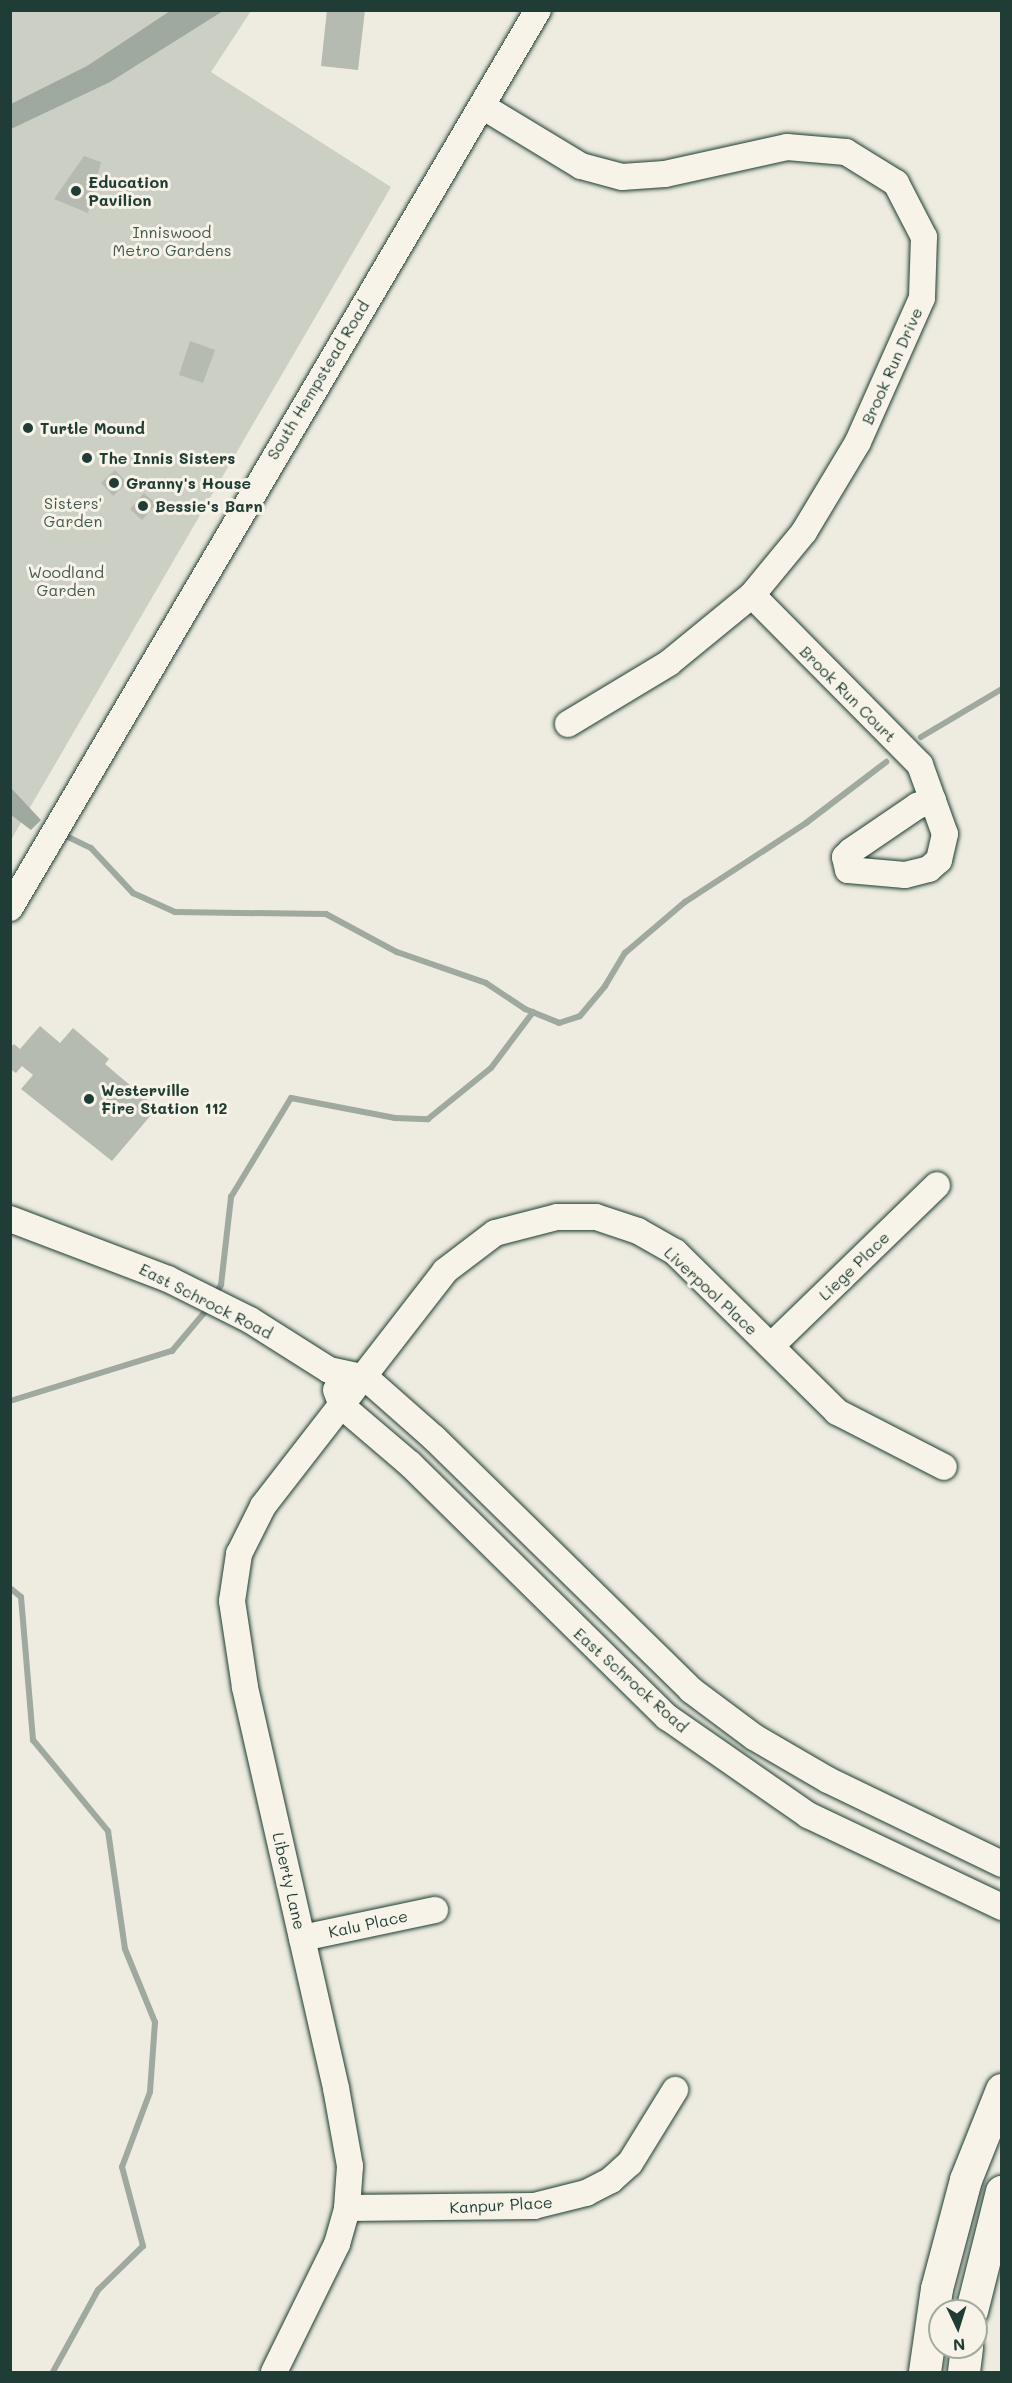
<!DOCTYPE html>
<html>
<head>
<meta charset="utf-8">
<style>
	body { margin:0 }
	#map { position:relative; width:1012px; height:2383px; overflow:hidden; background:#eeece1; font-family:Mali,sans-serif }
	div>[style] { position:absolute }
	.green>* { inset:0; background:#cccfc4 }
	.water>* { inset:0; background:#9fa99f }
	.stream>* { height:6px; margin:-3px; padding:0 3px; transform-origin:3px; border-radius:3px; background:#9fa99f }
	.building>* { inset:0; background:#b5bbb0 }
	.roads { filter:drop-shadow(0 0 2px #1f3d34) drop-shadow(0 0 2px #1f3d34) }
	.minor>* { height:26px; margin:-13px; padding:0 13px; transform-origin:13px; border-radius:13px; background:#f7f3e8 }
	.major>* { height:32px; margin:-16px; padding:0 16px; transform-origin:16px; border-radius:16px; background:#f7f3e8 }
	.dots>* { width:16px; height:16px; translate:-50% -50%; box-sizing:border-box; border:3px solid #f7f3e8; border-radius:50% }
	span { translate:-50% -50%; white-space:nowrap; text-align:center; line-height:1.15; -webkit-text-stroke:6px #f7f3e8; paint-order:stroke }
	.poi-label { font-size:16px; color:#1f3d34; font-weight:700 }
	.left { translate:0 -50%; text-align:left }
	.park-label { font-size:16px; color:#425a51 }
	.street-label { font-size:16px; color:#1f3d34 }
	.frame { position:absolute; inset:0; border:12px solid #1f3d34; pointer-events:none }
	.north { position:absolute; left:928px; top:2299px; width:60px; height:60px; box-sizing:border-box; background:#f7f3e8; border:2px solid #a1aaa0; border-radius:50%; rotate:176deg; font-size:16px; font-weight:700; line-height:24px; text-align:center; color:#1f3d34 }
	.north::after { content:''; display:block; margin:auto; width:21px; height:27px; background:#1f3d34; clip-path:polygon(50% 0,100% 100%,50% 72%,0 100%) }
</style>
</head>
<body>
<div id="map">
	<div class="green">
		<i style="clip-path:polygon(10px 11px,251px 11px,211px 72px,391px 187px,11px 840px)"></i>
	</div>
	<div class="water">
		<i style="clip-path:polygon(170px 11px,223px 11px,110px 82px,11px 129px,11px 104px,87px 66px)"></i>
		<i style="clip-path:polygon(11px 788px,41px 820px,31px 830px,11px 815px)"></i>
	</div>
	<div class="stream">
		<i style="left:921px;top:737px;width:94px;rotate:-30.7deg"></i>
		<i style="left:60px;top:833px;width:34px;rotate:26deg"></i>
		<i style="left:91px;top:848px;width:62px;rotate:47deg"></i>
		<i style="left:133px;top:893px;width:46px;rotate:24.3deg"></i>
		<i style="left:175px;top:912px;width:151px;rotate:0.8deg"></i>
		<i style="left:326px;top:914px;width:81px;rotate:28.2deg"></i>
		<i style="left:397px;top:952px;width:94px;rotate:19.2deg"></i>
		<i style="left:486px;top:983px;width:47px;rotate:33.7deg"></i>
		<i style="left:525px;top:1009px;width:37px;rotate:22deg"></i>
		<i style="left:559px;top:1023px;width:22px;rotate:-18deg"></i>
		<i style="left:580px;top:1016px;width:39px;rotate:-50deg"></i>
		<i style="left:605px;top:986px;width:39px;rotate:-59deg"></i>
		<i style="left:625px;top:953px;width:79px;rotate:-40.4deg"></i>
		<i style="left:685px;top:902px;width:145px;rotate:-33.1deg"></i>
		<i style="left:806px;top:823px;width:101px;rotate:-37.3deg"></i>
		<i style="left:215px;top:1295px;width:12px;rotate:-59deg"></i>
		<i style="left:221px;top:1285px;width:89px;rotate:-83.5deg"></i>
		<i style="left:231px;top:1197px;width:116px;rotate:-58.8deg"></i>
		<i style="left:291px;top:1098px;width:106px;rotate:10.9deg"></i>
		<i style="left:395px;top:1118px;width:33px;rotate:2deg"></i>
		<i style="left:428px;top:1119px;width:81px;rotate:-39deg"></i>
		<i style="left:491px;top:1068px;width:70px;rotate:-53.1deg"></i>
		<i style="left:10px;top:1401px;width:170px;rotate:-17.2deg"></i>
		<i style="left:172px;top:1351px;width:57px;rotate:-49.9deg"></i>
		<i style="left:10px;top:1588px;width:14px;rotate:39deg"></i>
		<i style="left:21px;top:1597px;width:144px;rotate:85.2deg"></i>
		<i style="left:33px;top:1740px;width:118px;rotate:50.5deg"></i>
		<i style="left:108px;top:1831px;width:119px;rotate:81.8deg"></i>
		<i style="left:125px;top:1949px;width:79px;rotate:67.7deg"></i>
		<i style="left:155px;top:2022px;width:70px;rotate:94.1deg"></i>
		<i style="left:150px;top:2092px;width:80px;rotate:110.5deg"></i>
		<i style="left:122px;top:2167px;width:82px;rotate:75.1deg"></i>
		<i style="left:143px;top:2246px;width:63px;rotate:135.6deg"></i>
		<i style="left:98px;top:2290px;width:94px;rotate:118.8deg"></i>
	</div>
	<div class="building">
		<i style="clip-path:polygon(327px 10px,365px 10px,358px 70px,321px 66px)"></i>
		<i style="clip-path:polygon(84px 156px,101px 162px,88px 213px,54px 199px)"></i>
		<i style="clip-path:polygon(190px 341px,215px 350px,203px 383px,179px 375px)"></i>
		<i style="clip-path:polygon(115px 470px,127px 483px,113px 496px,101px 483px)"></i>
		<i style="clip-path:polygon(144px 493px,156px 504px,142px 520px,130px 509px)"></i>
		<i style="clip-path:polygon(40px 1026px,60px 1043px,73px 1028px,109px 1059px,105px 1064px,157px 1108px,112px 1161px,21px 1089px,33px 1075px,22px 1066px,16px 1073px,10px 1069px,10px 1048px,14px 1044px,20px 1049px)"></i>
	</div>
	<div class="roads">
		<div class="minor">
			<i style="left:482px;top:106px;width:116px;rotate:31.2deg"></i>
			<i style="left:581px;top:166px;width:42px;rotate:15deg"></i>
			<i style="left:622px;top:177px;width:43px;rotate:-4deg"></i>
			<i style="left:665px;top:174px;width:125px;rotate:-12.5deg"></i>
			<i style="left:787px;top:147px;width:59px;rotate:4.8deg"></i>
			<i style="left:846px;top:152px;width:59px;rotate:31.8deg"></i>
			<i style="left:896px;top:183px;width:61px;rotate:62.6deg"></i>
			<i style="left:924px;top:237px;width:61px;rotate:91.9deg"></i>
			<i style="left:922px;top:298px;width:158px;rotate:114deg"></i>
			<i style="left:858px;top:442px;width:105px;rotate:121deg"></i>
			<i style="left:804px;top:532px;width:82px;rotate:129.5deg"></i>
			<i style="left:752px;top:595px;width:107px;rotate:140.7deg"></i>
			<i style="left:669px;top:663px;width:118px;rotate:148.9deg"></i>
			<i style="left:752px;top:595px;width:239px;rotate:45.3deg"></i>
			<i style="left:920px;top:765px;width:73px;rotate:70.1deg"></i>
			<i style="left:945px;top:834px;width:27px;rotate:103deg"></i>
			<i style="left:939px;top:860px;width:13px;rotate:138deg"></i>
			<i style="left:929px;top:869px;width:25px;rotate:166deg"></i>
			<i style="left:905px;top:875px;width:57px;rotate:-175deg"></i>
			<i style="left:848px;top:870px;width:13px;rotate:-103deg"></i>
			<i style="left:845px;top:857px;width:8px;rotate:-45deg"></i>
			<i style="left:851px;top:851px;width:80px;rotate:-34.3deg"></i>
			<i style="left:917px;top:806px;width:17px;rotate:-21deg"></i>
			<i style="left:10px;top:908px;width:1042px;rotate:-59.55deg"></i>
			<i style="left:10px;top:1219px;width:169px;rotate:20.8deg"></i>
			<i style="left:168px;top:1279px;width:92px;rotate:26.6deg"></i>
			<i style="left:250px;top:1320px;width:93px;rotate:32.3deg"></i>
			<i style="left:329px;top:1370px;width:38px;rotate:12deg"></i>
			<i style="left:366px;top:1378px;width:91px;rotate:41.4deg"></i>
			<i style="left:434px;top:1438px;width:360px;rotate:44.4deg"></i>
			<i style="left:691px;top:1690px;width:79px;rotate:36.7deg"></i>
			<i style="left:754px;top:1737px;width:86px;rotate:30.2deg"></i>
			<i style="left:828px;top:1780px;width:193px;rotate:25.8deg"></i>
			<i style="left:771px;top:1346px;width:231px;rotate:-44.1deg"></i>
			<i style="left:336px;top:1390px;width:17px;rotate:69deg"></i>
			<i style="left:342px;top:1406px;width:89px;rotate:40.5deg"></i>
			<i style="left:410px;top:1464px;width:361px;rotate:44.6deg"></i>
			<i style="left:667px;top:1717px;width:172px;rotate:34.8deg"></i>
			<i style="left:808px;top:1815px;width:215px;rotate:25.4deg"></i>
			<i style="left:302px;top:1938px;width:136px;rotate:-11.9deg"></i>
			<i style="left:347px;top:2208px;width:187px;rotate:-0.6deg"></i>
			<i style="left:534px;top:2206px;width:54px;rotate:-14deg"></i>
			<i style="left:586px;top:2193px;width:28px;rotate:-27deg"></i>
			<i style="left:611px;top:2180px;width:25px;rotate:-42deg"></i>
			<i style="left:630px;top:2163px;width:86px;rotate:-58.3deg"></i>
			<i style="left:274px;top:2372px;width:143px;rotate:-63.8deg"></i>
			<i style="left:337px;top:2244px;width:37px;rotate:-74deg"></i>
			<i style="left:347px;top:2208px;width:42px;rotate:-85.9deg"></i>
			<i style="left:350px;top:2166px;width:79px;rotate:-100.2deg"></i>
			<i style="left:336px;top:2088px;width:411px;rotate:-102.8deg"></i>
			<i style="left:245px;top:1687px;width:87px;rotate:-98.6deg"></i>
			<i style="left:232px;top:1601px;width:48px;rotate:-81.5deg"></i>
			<i style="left:239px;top:1554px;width:54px;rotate:-63.4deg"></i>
			<i style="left:263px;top:1506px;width:297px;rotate:-52.2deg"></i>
			<i style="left:445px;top:1271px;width:63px;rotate:-37.2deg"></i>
			<i style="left:495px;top:1233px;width:64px;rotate:-14.5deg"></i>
			<i style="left:557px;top:1217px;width:39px"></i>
			<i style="left:596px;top:1217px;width:44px;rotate:18.4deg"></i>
			<i style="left:638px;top:1231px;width:43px;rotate:29.6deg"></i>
			<i style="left:675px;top:1252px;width:228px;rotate:44.6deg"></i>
			<i style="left:837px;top:1412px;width:120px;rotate:27.2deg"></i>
		</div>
		<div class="major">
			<i style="left:972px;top:2311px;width:123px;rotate:-75.9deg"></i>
			<i style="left:925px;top:2372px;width:84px;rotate:-81.8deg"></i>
			<i style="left:937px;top:2289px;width:113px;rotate:-75.1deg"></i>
			<i style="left:966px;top:2180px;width:97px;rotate:-68.2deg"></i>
			<i style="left:964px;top:2372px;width:25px;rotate:-83deg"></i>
		</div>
	</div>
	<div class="dots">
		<i style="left:76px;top:191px;background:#1f3d34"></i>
		<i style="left:28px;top:428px;background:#1f3d34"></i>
		<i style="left:87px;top:458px;background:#1f3d34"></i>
		<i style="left:114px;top:483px;background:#1f3d34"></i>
		<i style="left:143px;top:506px;background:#1f3d34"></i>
		<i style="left:89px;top:1099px;background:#1f3d34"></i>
	</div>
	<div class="poi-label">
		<span class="left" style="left:88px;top:191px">Education<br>Pavilion</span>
		<span class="left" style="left:40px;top:428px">Turtle Mound</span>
		<span class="left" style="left:99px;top:458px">The Innis Sisters</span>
		<span class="left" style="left:126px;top:483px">Granny's House</span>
		<span class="left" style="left:155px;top:506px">Bessie's Barn</span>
		<span class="left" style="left:101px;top:1099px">Westerville<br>Fire Station 112</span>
	</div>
	<div class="park-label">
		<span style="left:172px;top:241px">Inniswood<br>Metro Gardens</span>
		<span style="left:73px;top:512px">Sisters'<br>Garden</span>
		<span style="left:66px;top:581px">Woodland<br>Garden</span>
	</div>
	<div class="street-label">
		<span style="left:892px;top:366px;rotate:-66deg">Brook Run Drive</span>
		<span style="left:318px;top:380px;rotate:-59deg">South Hempstead Road</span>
		<span style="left:848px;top:694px;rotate:45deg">Brook Run Court</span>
		<span style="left:854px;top:1266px;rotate:-44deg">Liege Place</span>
		<span style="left:711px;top:1291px;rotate:43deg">Liverpool Place</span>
		<span style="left:206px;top:1301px;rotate:27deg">East Schrock Road</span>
		<span style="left:631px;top:1680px;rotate:42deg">East Schrock Road</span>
		<span style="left:289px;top:1881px;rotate:77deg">Liberty Lane</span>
		<span style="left:368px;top:1924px;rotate:-12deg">Kalu Place</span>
		<span style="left:501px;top:2205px;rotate:-3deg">Kanpur Place</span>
	</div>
	<div class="frame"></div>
	<div class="north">N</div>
</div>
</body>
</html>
